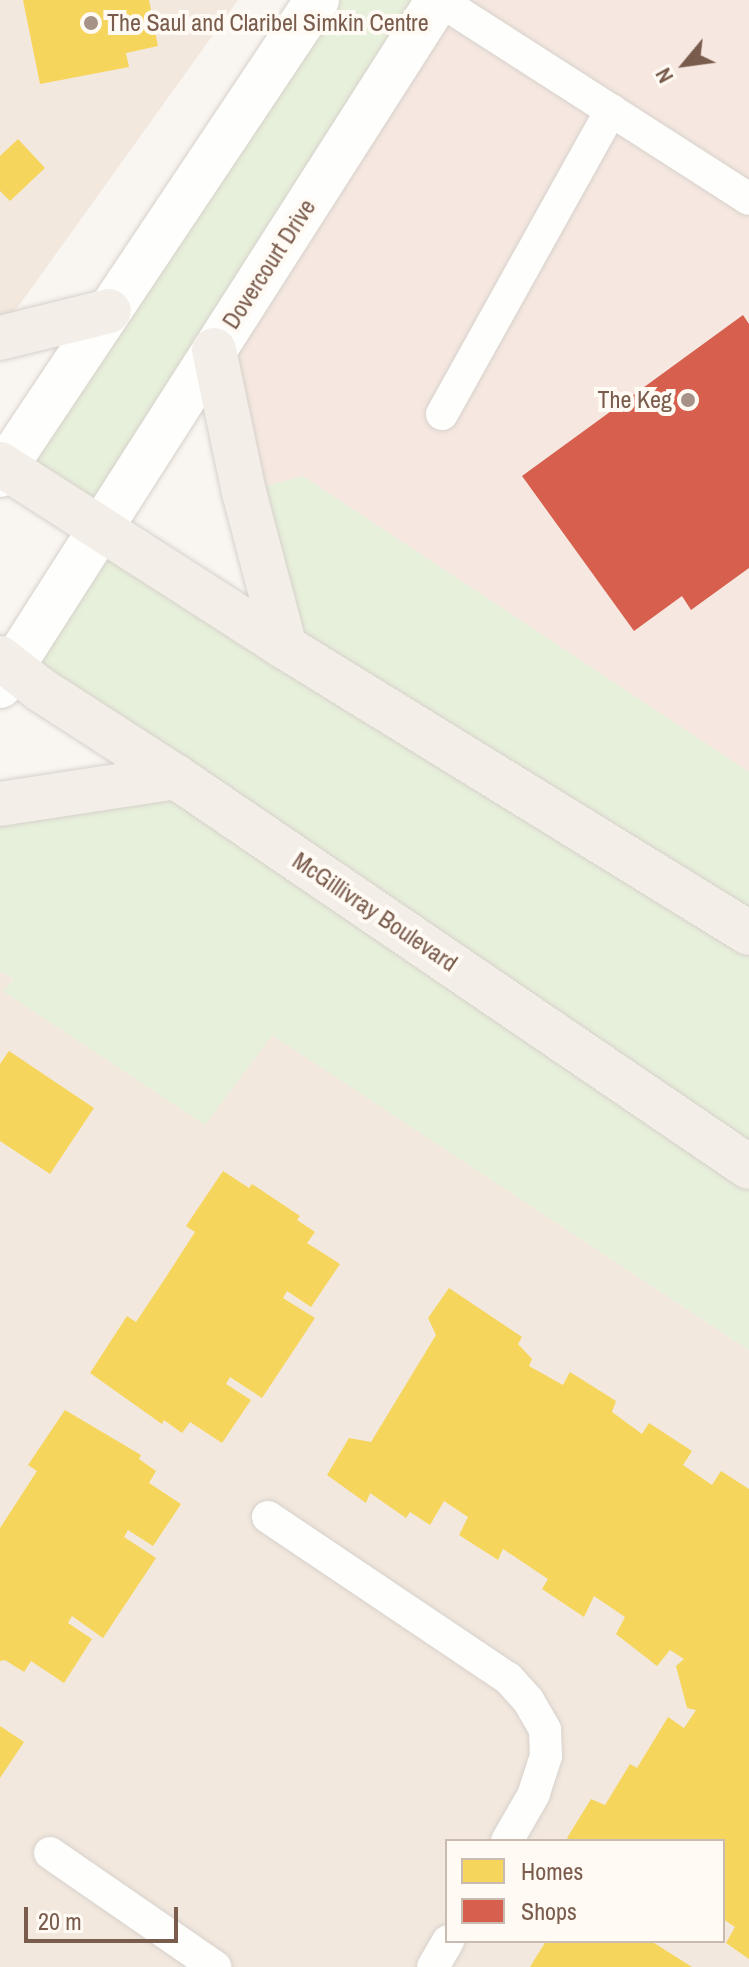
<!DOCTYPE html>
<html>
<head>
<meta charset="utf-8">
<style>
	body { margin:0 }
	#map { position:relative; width:749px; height:1967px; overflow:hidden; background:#f9f5f0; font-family:"Archivo Narrow",sans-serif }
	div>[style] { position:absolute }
	.residential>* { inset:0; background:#f2e8de }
	.commercial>* { inset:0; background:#f6e8e1 }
	.green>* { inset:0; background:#e7f0db }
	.homes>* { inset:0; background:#f6d55c }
	.shops>* { inset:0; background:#d6604d }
	.roads { filter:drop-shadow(0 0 2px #d7d1cb) drop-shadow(0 0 2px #d7d1cb) }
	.service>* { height:32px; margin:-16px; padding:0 16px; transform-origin:16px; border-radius:16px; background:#fefefd }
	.tertiary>* { height:44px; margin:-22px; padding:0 22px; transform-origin:22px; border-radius:22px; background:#fefefd }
	.primary>* { height:44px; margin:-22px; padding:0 22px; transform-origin:22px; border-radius:22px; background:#f3eee8 }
	.dots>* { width:22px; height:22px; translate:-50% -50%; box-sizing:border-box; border:4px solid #fffaf3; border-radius:50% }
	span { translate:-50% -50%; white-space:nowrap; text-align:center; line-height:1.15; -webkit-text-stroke:8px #fffaf3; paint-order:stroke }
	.poi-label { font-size:24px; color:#7a5c4d }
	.left { translate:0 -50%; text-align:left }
	.right { translate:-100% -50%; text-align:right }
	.street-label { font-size:24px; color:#7a5c4d }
	.legend { position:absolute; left:445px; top:1839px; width:280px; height:104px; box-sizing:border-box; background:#fffaf3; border:2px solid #cabbb1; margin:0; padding:10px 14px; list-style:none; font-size:24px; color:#7a5c4d }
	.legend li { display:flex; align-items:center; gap:16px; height:40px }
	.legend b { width:40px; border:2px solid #cabbb1 }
	.north { position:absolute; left:645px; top:24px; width:80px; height:80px; -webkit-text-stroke:6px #fffaf3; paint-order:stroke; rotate:241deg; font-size:22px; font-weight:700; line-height:32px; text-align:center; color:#7a5c4d }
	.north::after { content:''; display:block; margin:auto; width:28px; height:36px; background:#7a5c4d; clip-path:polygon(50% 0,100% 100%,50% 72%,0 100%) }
	.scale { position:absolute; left:24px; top:1907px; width:154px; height:36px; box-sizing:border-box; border:4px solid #7a5c4d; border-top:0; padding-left:10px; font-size:24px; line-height:28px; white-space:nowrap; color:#7a5c4d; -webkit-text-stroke:6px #fffaf3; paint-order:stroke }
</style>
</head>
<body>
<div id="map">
	<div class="residential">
		<i style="clip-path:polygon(0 0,238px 0,0 332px)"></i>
		<i style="clip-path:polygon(evenodd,0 971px,14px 978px,4px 991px,272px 1034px,749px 1350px,749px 1967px,0 1967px,0 971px,447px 1841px,723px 1841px,723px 1941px,447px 1941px,447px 1841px)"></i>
	</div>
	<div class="commercial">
		<i style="clip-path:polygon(438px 0,749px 0,749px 772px,303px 477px,244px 492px,214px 350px)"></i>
	</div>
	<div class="green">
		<i style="clip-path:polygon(317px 0,438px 0,99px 527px,284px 646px,244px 492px,303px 476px,749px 772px,749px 1350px,272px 1035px,205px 1125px,3px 991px,14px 979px,0 971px,0 804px,174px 777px,12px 667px,99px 528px,0 465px)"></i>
	</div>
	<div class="homes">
		<i style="clip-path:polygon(23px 0,149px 0,158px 46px,126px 53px,129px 67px,40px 84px)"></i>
		<i style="clip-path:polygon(18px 139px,45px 168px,10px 201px,0 191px,0 156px)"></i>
		<i style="clip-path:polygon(9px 1051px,94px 1108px,50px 1174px,0 1141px,0 1064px)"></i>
		<i style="clip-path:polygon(223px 1171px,249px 1188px,252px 1184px,300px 1216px,297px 1220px,315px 1232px,307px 1243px,340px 1264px,311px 1307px,287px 1291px,283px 1298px,315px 1318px,262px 1398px,230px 1377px,226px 1384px,251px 1400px,222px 1443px,190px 1422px,182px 1433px,164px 1420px,162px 1424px,90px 1373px,127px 1316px,136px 1322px,166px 1277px,195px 1232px,186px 1226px)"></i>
		<i style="clip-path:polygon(449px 1288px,522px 1337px,518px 1344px,532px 1359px,529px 1366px,563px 1385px,570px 1372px,616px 1401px,612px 1412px,642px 1434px,649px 1423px,692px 1451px,683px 1465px,712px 1485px,721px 1471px,749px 1489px,749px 1959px,726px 1943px,735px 1927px,723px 1919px,723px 1841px,573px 1841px,567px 1838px,591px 1799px,605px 1805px,630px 1764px,637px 1768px,668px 1717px,684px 1728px,696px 1710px,687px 1708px,676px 1666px,684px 1659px,670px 1650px,657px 1666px,616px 1634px,625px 1617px,594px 1596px,584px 1617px,542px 1589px,548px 1579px,503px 1549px,498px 1560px,459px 1535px,468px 1517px,444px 1501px,430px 1525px,410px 1512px,406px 1518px,370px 1493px,366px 1503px,327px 1475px,349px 1438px,371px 1442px,436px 1335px,428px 1318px)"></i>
		<i style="clip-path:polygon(65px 1410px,141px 1455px,139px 1459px,156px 1471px,149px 1483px,181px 1504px,153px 1546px,128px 1530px,124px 1537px,156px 1558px,103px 1638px,72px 1616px,68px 1623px,92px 1639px,64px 1683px,31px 1661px,24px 1672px,5px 1660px,0 1661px,0 1528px,37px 1471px,28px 1465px)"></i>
		<i style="clip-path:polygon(0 1726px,24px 1742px,0 1778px)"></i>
		<i style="clip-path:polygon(546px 1941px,651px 1941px,692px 1967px,530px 1967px)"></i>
	</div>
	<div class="shops">
		<i style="clip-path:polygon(743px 315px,749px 324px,749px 568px,691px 610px,682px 596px,634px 631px,522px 476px)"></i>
	</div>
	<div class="roads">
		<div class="service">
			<i style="left:439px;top:0;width:368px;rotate:32.7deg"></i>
			<i style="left:442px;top:414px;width:348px;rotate:-60.9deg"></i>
			<i style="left:268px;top:1517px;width:289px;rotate:33.9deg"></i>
			<i style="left:508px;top:1678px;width:30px;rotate:48deg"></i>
			<i style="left:528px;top:1700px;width:34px;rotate:60deg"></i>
			<i style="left:545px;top:1730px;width:26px;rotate:88deg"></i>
			<i style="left:546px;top:1756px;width:40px;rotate:108deg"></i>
			<i style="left:534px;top:1794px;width:54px;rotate:119.9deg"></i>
			<i style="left:50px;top:1853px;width:201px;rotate:34.6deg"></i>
			<i style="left:433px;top:1967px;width:30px;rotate:-60deg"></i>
		</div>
		<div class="tertiary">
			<i style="left:0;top:475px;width:571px;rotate:-56.28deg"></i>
			<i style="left:0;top:686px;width:814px;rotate:-57.44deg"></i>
		</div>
		<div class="primary">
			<i style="left:0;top:338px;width:112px;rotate:-13.9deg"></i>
			<i style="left:214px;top:350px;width:145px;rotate:78.1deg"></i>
			<i style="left:244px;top:492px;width:160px;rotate:75.2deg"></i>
			<i style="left:0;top:464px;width:339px;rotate:32.7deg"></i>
			<i style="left:285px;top:647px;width:545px;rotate:31.65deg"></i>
			<i style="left:0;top:658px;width:52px;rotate:38deg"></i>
			<i style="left:41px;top:690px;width:161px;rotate:32.8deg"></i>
			<i style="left:176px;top:777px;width:693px;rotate:34.24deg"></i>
			<i style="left:0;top:804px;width:178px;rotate:-8.7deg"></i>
		</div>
	</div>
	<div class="dots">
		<i style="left:91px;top:23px;background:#a69286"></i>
		<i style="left:688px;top:400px;background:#a69286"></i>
	</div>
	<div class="poi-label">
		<span class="left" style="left:107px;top:23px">The Saul and Claribel Simkin Centre</span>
		<span class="right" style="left:672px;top:400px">The Keg</span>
	</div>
	<div class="street-label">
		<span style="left:269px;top:264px;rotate:-57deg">Dovercourt Drive</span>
		<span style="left:375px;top:912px;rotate:34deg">McGillivray Boulevard</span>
	</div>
	<ul class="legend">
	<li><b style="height:22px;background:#f6d55c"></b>Homes</li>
	<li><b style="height:22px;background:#d6604d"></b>Shops</li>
	</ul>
	<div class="north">N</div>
	<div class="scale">20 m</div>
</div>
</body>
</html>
